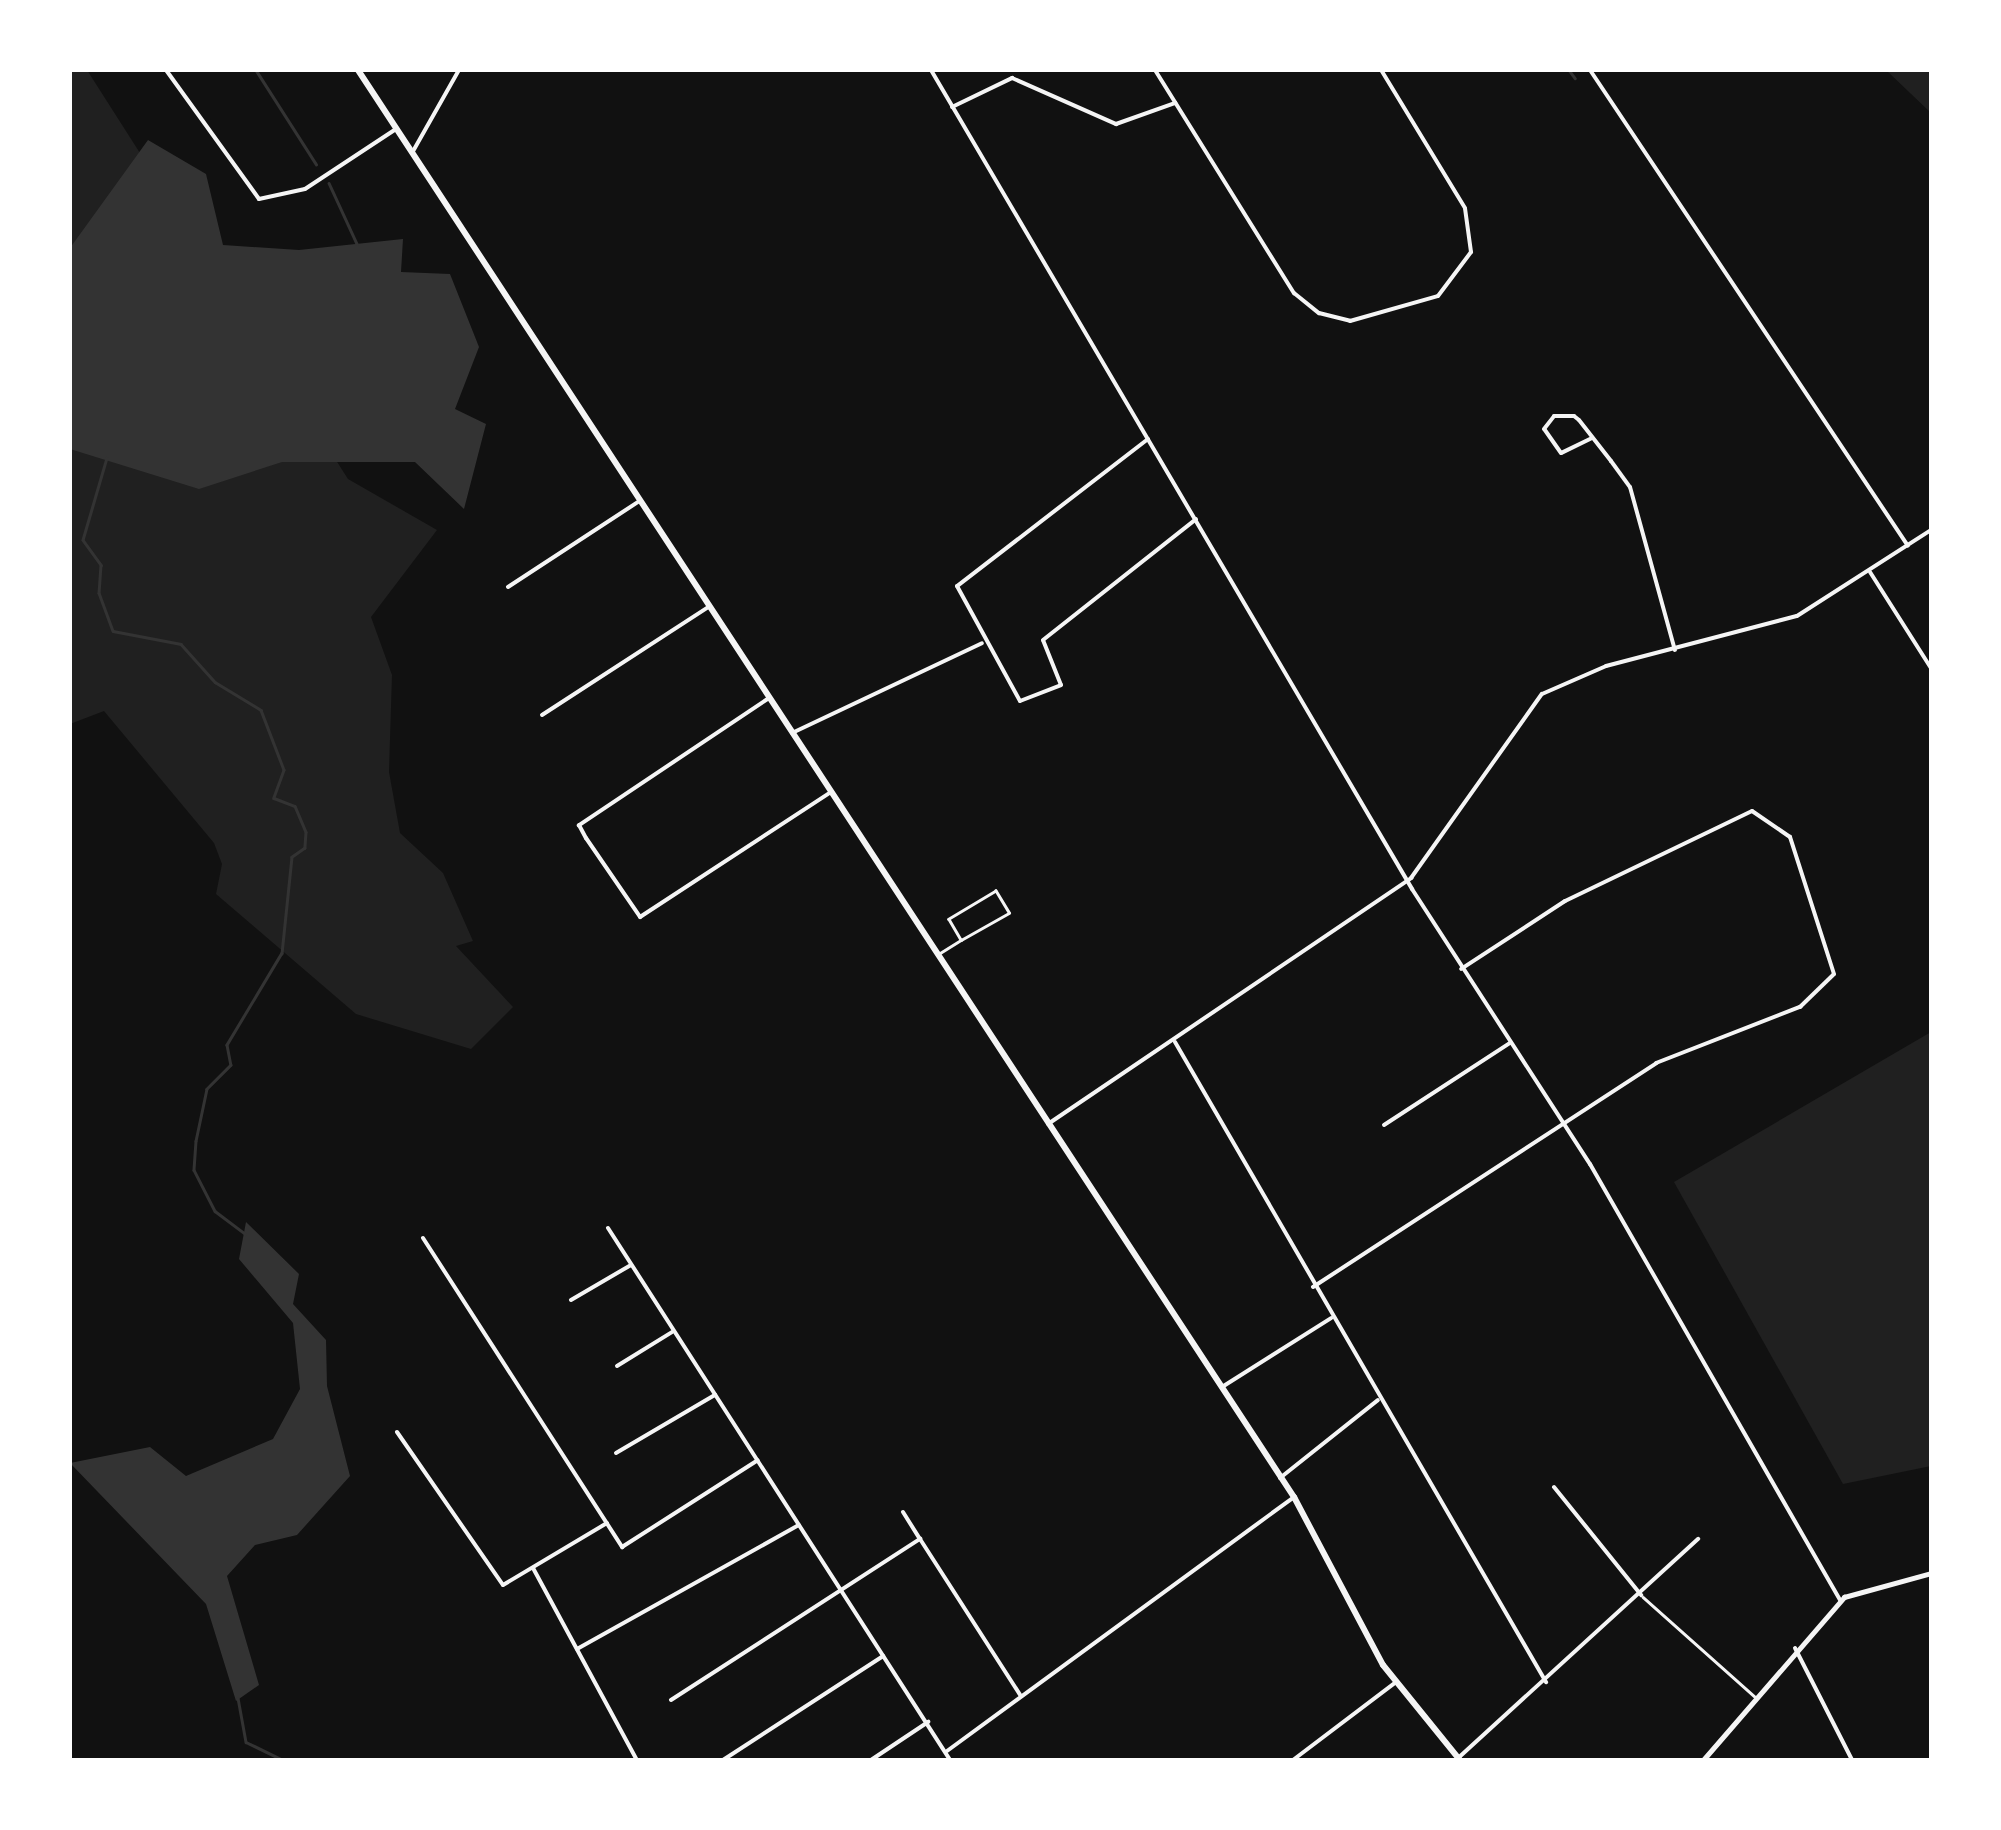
<!DOCTYPE html>
<html>
<head>
<meta charset="utf-8">
<style>
	body { margin:0 }
	#map { position:relative; width:2001px; height:1830px; overflow:hidden; background:#111; font-family:"Golos Text",sans-serif }
	div>[style] { position:absolute }
	.green>* { inset:0; background:#202020 }
	.water>* { inset:0; background:#333 }
	.stream>* { height:2.5px; margin:-1.25px; padding:0 1.25px; transform-origin:1.25px; border-radius:1.25px; background:#333 }
	.service>* { height:2.5px; margin:-1.25px; padding:0 1.25px; transform-origin:1.25px; border-radius:1.25px; background:#f5f5f5 }
	.minor>* { height:4px; margin:-2px; padding:0 2px; transform-origin:2px; border-radius:2px; background:#f5f5f5 }
	.secondary>* { height:5px; margin:-2.5px; padding:0 2.5px; transform-origin:2.5px; border-radius:2.5px; background:#f5f5f5 }
	.primary>* { height:6px; margin:-3px; padding:0 3px; transform-origin:3px; border-radius:3px; background:#f5f5f5 }
	span { translate:-50% -50%; white-space:nowrap; text-align:center; line-height:1.15; -webkit-text-stroke:10px #fff; paint-order:stroke }
	.frame { position:absolute; inset:0; border:72px solid #fff; pointer-events:none }
</style>
</head>
<body>
<div id="map">
	<div class="green">
		<i style="clip-path:polygon(70px 70px,87px 70px,348px 479px,437px 530px,371px 617px,392px 675px,389px 772px,400px 833px,443px 873px,473px 941px,456px 946px,513px 1007px,471px 1049px,356px 1014px,216px 894px,222px 864px,214px 843px,104px 711px,70px 724px)"></i>
		<i style="clip-path:polygon(1886px 70px,1931px 70px,1931px 113px)"></i>
		<i style="clip-path:polygon(1931px 1032px,1931px 1466px,1843px 1484px,1674px 1182px)"></i>
	</div>
	<div class="water">
		<i style="clip-path:polygon(148px 140px,206px 174px,223px 245px,299px 250px,403px 239px,401px 272px,450px 274px,479px 347px,455px 409px,486px 424px,464px 509px,415px 462px,282px 462px,199px 489px,70px 449px,70px 248px)"></i>
		<i style="clip-path:polygon(246px 1222px,299px 1274px,293px 1304px,326px 1340px,327px 1386px,350px 1476px,297px 1535px,255px 1545px,227px 1576px,259px 1685px,236px 1701px,206px 1604px,70px 1463px,150px 1447px,186px 1476px,273px 1439px,300px 1389px,293px 1323px,239px 1259px)"></i>
	</div>
	<div class="stream">
		<i style="left:256px;top:70px;width:112px;rotate:57.4deg"></i>
		<i style="left:1569px;top:70px;width:10px;rotate:53deg"></i>
		<i style="left:329px;top:183px;width:67px;rotate:65.3deg"></i>
		<i style="left:107px;top:458px;width:85px;rotate:106.3deg"></i>
		<i style="left:83px;top:540px;width:31px;rotate:54deg"></i>
		<i style="left:101px;top:565px;width:28px;rotate:94deg"></i>
		<i style="left:99px;top:593px;width:40px;rotate:69.8deg"></i>
		<i style="left:113px;top:631px;width:69px;rotate:10.8deg"></i>
		<i style="left:181px;top:644px;width:51px;rotate:48.2deg"></i>
		<i style="left:215px;top:682px;width:54px;rotate:31.3deg"></i>
		<i style="left:261px;top:710px;width:64px;rotate:69deg"></i>
		<i style="left:284px;top:770px;width:30px;rotate:110deg"></i>
		<i style="left:274px;top:798px;width:22px;rotate:21deg"></i>
		<i style="left:295px;top:806px;width:28px;rotate:67deg"></i>
		<i style="left:306px;top:832px;width:16px;rotate:94deg"></i>
		<i style="left:305px;top:848px;width:16px;rotate:145deg"></i>
		<i style="left:292px;top:857px;width:97px;rotate:95.9deg"></i>
		<i style="left:282px;top:953px;width:107px;rotate:120.9deg"></i>
		<i style="left:227px;top:1045px;width:20px;rotate:79deg"></i>
		<i style="left:231px;top:1065px;width:34px;rotate:135deg"></i>
		<i style="left:207px;top:1089px;width:53px;rotate:101.9deg"></i>
		<i style="left:196px;top:1141px;width:29px;rotate:94deg"></i>
		<i style="left:194px;top:1170px;width:46px;rotate:62.9deg"></i>
		<i style="left:215px;top:1211px;width:38px;rotate:37deg"></i>
		<i style="left:238px;top:1698px;width:45px;rotate:79.7deg"></i>
		<i style="left:246px;top:1742px;width:41px;rotate:25.9deg"></i>
	</div>
	<div class="service">
		<i style="left:940px;top:953px;width:25px;rotate:-32deg"></i>
		<i style="left:961px;top:940px;width:55px;rotate:-29.4deg"></i>
		<i style="left:1009px;top:913px;width:26px;rotate:-121deg"></i>
		<i style="left:996px;top:891px;width:55px;rotate:149.2deg"></i>
		<i style="left:949px;top:919px;width:24px;rotate:60deg"></i>
		<i style="left:1643px;top:1597px;width:149px;rotate:41.7deg"></i>
	</div>
	<div class="minor">
		<i style="left:166px;top:70px;width:159px;rotate:54.2deg"></i>
		<i style="left:259px;top:199px;width:47px;rotate:-12.3deg"></i>
		<i style="left:305px;top:189px;width:109px;rotate:-33.4deg"></i>
		<i style="left:931px;top:70px;width:950px;rotate:59.57deg"></i>
		<i style="left:1412px;top:889px;width:328px;rotate:57.1deg"></i>
		<i style="left:1590px;top:1164px;width:503px;rotate:60.17deg"></i>
		<i style="left:1155px;top:70px;width:263px;rotate:58.1deg"></i>
		<i style="left:1294px;top:293px;width:32px;rotate:39deg"></i>
		<i style="left:1319px;top:313px;width:32px;rotate:14deg"></i>
		<i style="left:1350px;top:321px;width:91px;rotate:-15.9deg"></i>
		<i style="left:1438px;top:296px;width:55px;rotate:-53.1deg"></i>
		<i style="left:1471px;top:252px;width:44px;rotate:-97.8deg"></i>
		<i style="left:1465px;top:208px;width:162px;rotate:-121.3deg"></i>
		<i style="left:1590px;top:70px;width:572px;rotate:56.25deg"></i>
		<i style="left:952px;top:107px;width:67px;rotate:-25.8deg"></i>
		<i style="left:1012px;top:78px;width:114px;rotate:23.9deg"></i>
		<i style="left:1116px;top:124px;width:63px;rotate:-19.6deg"></i>
		<i style="left:412px;top:153px;width:95px;rotate:-60.5deg"></i>
		<i style="left:1592px;top:438px;width:34px;rotate:154deg"></i>
		<i style="left:1561px;top:453px;width:29px;rotate:-125deg"></i>
		<i style="left:1544px;top:429px;width:16px;rotate:-52deg"></i>
		<i style="left:1554px;top:416px;width:20px"></i>
		<i style="left:1574px;top:416px;width:6px;rotate:39deg"></i>
		<i style="left:1579px;top:420px;width:52px;rotate:52deg"></i>
		<i style="left:1611px;top:461px;width:32px;rotate:54deg"></i>
		<i style="left:1630px;top:487px;width:169px;rotate:74.6deg"></i>
		<i style="left:1148px;top:439px;width:241px;rotate:142.4deg"></i>
		<i style="left:957px;top:586px;width:131px;rotate:61.3deg"></i>
		<i style="left:1020px;top:701px;width:44px;rotate:-21.3deg"></i>
		<i style="left:1061px;top:685px;width:48px;rotate:-111.8deg"></i>
		<i style="left:1043px;top:640px;width:195px;rotate:-38.3deg"></i>
		<i style="left:1870px;top:572px;width:114px;rotate:57.6deg"></i>
		<i style="left:508px;top:587px;width:155px;rotate:-33.2deg"></i>
		<i style="left:769px;top:698px;width:229px;rotate:146.2deg"></i>
		<i style="left:579px;top:825px;width:15px;rotate:62deg"></i>
		<i style="left:586px;top:838px;width:96px;rotate:55.6deg"></i>
		<i style="left:640px;top:917px;width:228px;rotate:-33.2deg"></i>
		<i style="left:542px;top:715px;width:200px;rotate:-33deg"></i>
		<i style="left:792px;top:733px;width:210px;rotate:-25.3deg"></i>
		<i style="left:1175px;top:1042px;width:740px;rotate:59.9deg"></i>
		<i style="left:1048px;top:1124px;width:439px;rotate:-34.1deg"></i>
		<i style="left:1411px;top:878px;width:226px;rotate:-54.6deg"></i>
		<i style="left:1542px;top:694px;width:70px;rotate:-23.6deg"></i>
		<i style="left:1606px;top:666px;width:197px;rotate:-14.7deg"></i>
		<i style="left:1797px;top:616px;width:159px;rotate:-32.7deg"></i>
		<i style="left:1384px;top:1125px;width:150px;rotate:-33.1deg"></i>
		<i style="left:608px;top:1228px;width:632px;rotate:57.26deg"></i>
		<i style="left:423px;top:1238px;width:368px;rotate:57.2deg"></i>
		<i style="left:622px;top:1547px;width:161px;rotate:-32.6deg"></i>
		<i style="left:1313px;top:1287px;width:410px;rotate:-33.1deg"></i>
		<i style="left:1656px;top:1063px;width:155px;rotate:-21.3deg"></i>
		<i style="left:1800px;top:1007px;width:47px;rotate:-44.1deg"></i>
		<i style="left:1834px;top:974px;width:144px;rotate:-107.8deg"></i>
		<i style="left:1790px;top:837px;width:46px;rotate:-145.6deg"></i>
		<i style="left:1752px;top:811px;width:208px;rotate:154.3deg"></i>
		<i style="left:1565px;top:901px;width:124px;rotate:146.8deg"></i>
		<i style="left:571px;top:1300px;width:69px;rotate:-30.3deg"></i>
		<i style="left:617px;top:1366px;width:65px;rotate:-31.7deg"></i>
		<i style="left:1222px;top:1387px;width:129px;rotate:-32.3deg"></i>
		<i style="left:397px;top:1432px;width:186px;rotate:55.3deg"></i>
		<i style="left:503px;top:1585px;width:121px;rotate:-30.8deg"></i>
		<i style="left:616px;top:1453px;width:115px;rotate:-30.4deg"></i>
		<i style="left:1280px;top:1478px;width:125px;rotate:-38.5deg"></i>
		<i style="left:1554px;top:1487px;width:139px;rotate:51.1deg"></i>
		<i style="left:903px;top:1512px;width:32px;rotate:58deg"></i>
		<i style="left:533px;top:1568px;width:218px;rotate:61.6deg"></i>
		<i style="left:1795px;top:1648px;width:126px;rotate:63deg"></i>
		<i style="left:577px;top:1649px;width:254px;rotate:-29.2deg"></i>
		<i style="left:671px;top:1700px;width:297px;rotate:-32.9deg"></i>
		<i style="left:920px;top:1539px;width:185px;rotate:57.3deg"></i>
		<i style="left:947px;top:1751px;width:430px;rotate:-36.2deg"></i>
		<i style="left:723px;top:1760px;width:191px;rotate:-33deg"></i>
		<i style="left:871px;top:1760px;width:69px;rotate:-33.7deg"></i>
		<i style="left:1293px;top:1760px;width:129px;rotate:-37.1deg"></i>
		<i style="left:1456px;top:1760px;width:328px;rotate:-42.4deg"></i>
	</div>
	<div class="secondary">
		<i style="left:1703px;top:1760px;width:216px;rotate:-49.1deg"></i>
		<i style="left:1844px;top:1597px;width:90px;rotate:-15.4deg"></i>
	</div>
	<div class="primary">
		<i style="left:358px;top:70px;width:1707px;rotate:56.74deg"></i>
		<i style="left:1294px;top:1497px;width:190px;rotate:62.1deg"></i>
		<i style="left:1383px;top:1665px;width:122px;rotate:51deg"></i>
	</div>
	<div class="frame"></div>
</div>
</body>
</html>
